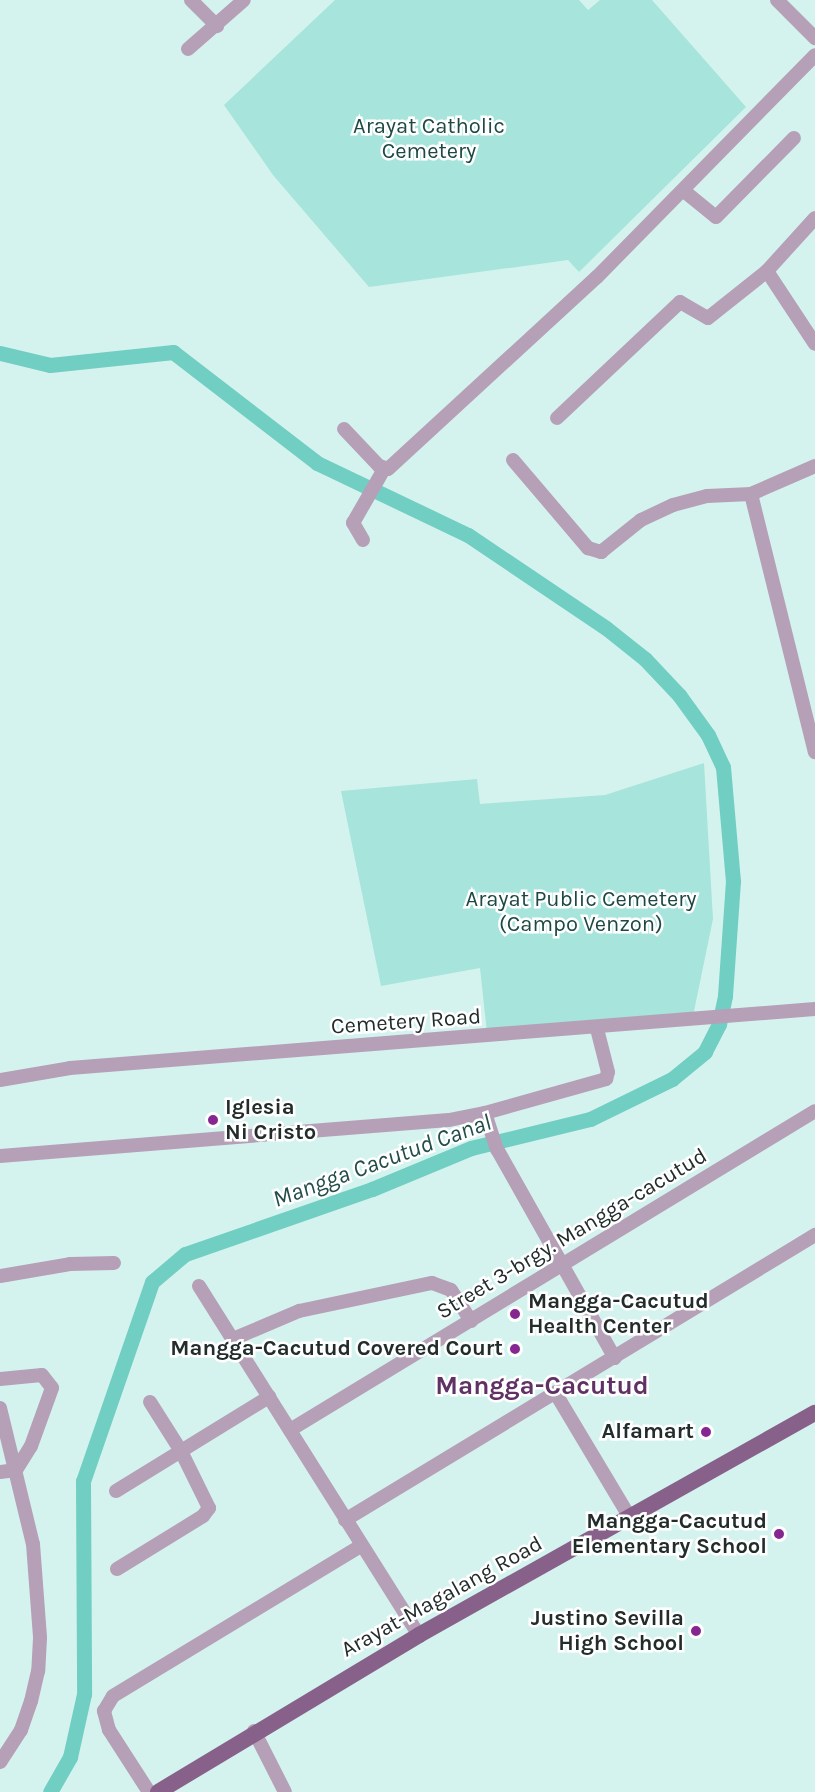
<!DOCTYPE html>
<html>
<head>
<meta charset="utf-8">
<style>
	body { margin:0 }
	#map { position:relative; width:815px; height:1792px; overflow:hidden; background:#d5f3ee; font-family:Karla,sans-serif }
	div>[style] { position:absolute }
	.green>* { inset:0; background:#a7e4db }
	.canal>* { height:15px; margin:-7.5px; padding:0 7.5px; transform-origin:7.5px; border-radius:7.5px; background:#70cec2 }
	.minor>* { height:14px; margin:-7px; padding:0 7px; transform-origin:7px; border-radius:7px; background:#b6a0b7 }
	.primary>* { height:16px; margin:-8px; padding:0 8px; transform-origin:8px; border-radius:8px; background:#87618a }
	.dots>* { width:16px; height:16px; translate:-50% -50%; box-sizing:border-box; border:3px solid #fff; border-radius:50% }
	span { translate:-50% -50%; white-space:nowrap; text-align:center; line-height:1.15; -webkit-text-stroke:5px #fff; paint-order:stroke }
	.park-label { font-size:22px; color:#1d4843 }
	.street-label { font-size:22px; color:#222d2b }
	.poi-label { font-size:22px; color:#222d2b; font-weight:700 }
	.left { translate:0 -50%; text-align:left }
	.right { translate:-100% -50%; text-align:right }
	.water-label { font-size:24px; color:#224d48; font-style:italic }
	.quarter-label { font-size:26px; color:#603165; font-weight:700 }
</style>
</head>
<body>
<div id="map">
	<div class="green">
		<i style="clip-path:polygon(335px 0,579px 0,588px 10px,600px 0,652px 0,746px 107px,579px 272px,568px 260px,369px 287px,273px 175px,224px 105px)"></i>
		<i style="clip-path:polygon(704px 763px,713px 919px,693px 1016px,487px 1033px,480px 968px,381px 986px,341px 791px,477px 779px,480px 804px,605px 795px)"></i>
	</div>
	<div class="canal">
		<i style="left:0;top:353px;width:51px;rotate:13.5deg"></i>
		<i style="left:50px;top:365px;width:124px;rotate:-6deg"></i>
		<i style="left:173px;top:352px;width:182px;rotate:37.6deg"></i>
		<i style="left:317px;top:463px;width:167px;rotate:25.5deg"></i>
		<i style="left:468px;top:535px;width:166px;rotate:34deg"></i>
		<i style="left:606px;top:628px;width:50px;rotate:38.5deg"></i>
		<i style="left:645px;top:659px;width:50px;rotate:46.6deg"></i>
		<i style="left:679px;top:695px;width:49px;rotate:54.1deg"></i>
		<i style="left:708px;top:735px;width:35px;rotate:65deg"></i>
		<i style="left:723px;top:767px;width:114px;rotate:85deg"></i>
		<i style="left:733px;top:881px;width:115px;rotate:94deg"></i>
		<i style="left:725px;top:996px;width:29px;rotate:102deg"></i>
		<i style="left:719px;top:1024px;width:31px;rotate:117deg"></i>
		<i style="left:705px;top:1052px;width:43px;rotate:140.7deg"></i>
		<i style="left:672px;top:1079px;width:91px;rotate:154deg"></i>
		<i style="left:590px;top:1119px;width:122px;rotate:166.3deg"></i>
		<i style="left:471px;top:1148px;width:107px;rotate:157.5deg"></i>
		<i style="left:372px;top:1189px;width:198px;rotate:160.8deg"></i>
		<i style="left:185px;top:1254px;width:43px;rotate:139.7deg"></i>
		<i style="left:152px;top:1282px;width:211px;rotate:109.1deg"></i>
		<i style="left:83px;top:1481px;width:213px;rotate:89.7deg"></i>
		<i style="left:84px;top:1694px;width:65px;rotate:102.5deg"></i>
		<i style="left:70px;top:1757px;width:40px;rotate:119.7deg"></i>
	</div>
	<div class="minor">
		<i style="left:191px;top:0;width:37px;rotate:45deg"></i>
		<i style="left:777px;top:0;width:54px;rotate:45deg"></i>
		<i style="left:188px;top:49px;width:74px;rotate:-41.2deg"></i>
		<i style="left:684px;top:191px;width:41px;rotate:39.1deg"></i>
		<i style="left:716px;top:217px;width:111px;rotate:-45.4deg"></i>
		<i style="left:815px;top:218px;width:72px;rotate:132.2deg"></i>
		<i style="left:767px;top:271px;width:87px;rotate:56.7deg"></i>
		<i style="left:557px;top:418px;width:169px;rotate:-43.3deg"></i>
		<i style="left:680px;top:302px;width:32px;rotate:30deg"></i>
		<i style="left:708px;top:318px;width:75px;rotate:-38.5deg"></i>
		<i style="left:344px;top:429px;width:51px;rotate:46.6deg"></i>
		<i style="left:379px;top:466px;width:9px;rotate:18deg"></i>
		<i style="left:388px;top:469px;width:284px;rotate:-42.6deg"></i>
		<i style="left:597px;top:277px;width:311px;rotate:-45.5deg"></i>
		<i style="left:513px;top:460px;width:116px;rotate:49.6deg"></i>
		<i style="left:588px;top:548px;width:14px;rotate:17deg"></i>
		<i style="left:601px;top:552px;width:51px;rotate:-38.7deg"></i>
		<i style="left:641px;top:520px;width:35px;rotate:-25deg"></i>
		<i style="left:673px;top:505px;width:35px;rotate:-15deg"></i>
		<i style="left:707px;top:496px;width:44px;rotate:-2.6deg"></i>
		<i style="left:751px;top:494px;width:70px;rotate:-23.6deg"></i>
		<i style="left:751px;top:494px;width:266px;rotate:76.1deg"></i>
		<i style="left:363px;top:540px;width:20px;rotate:-120deg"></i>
		<i style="left:353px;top:523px;width:62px;rotate:-60.1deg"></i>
		<i style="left:0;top:1080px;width:71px;rotate:-9.7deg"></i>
		<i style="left:70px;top:1068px;width:747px;rotate:-4.53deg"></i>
		<i style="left:485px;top:1113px;width:38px;rotate:72deg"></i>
		<i style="left:497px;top:1149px;width:240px;rotate:60.6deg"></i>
		<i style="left:0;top:1156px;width:450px;rotate:-4.6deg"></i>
		<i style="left:449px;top:1120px;width:37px;rotate:-11deg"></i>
		<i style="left:485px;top:1113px;width:126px;rotate:-15.7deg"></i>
		<i style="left:606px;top:1079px;width:7px;rotate:-74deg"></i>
		<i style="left:608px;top:1072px;width:44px;rotate:-104.3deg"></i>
		<i style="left:0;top:1276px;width:71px;rotate:-9.7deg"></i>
		<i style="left:70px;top:1264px;width:44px;rotate:-1.3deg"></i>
		<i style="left:199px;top:1286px;width:413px;rotate:57.8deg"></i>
		<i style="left:233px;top:1339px;width:72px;rotate:-23deg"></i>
		<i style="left:299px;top:1311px;width:136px;rotate:-11.9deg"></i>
		<i style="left:432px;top:1283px;width:20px;rotate:20deg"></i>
		<i style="left:451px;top:1290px;width:37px;rotate:57deg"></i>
		<i style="left:0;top:1379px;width:42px;rotate:-5.4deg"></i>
		<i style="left:42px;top:1375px;width:16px;rotate:52deg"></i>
		<i style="left:52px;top:1388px;width:62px;rotate:109.9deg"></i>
		<i style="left:31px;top:1446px;width:28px;rotate:122deg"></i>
		<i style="left:16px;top:1470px;width:16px;rotate:173deg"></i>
		<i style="left:556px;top:1394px;width:142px;rotate:59.1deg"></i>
		<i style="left:0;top:1408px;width:140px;rotate:76.4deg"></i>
		<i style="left:33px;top:1544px;width:94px;rotate:85.7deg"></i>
		<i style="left:40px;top:1638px;width:33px;rotate:93deg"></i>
		<i style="left:38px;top:1671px;width:31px;rotate:103deg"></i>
		<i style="left:31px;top:1701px;width:31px;rotate:109deg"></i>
		<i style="left:21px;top:1730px;width:38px;rotate:123deg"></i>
		<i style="left:290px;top:1430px;width:614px;rotate:-31.28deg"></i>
		<i style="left:116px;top:1491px;width:180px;rotate:-31.6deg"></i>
		<i style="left:345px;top:1520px;width:550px;rotate:-31.23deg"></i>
		<i style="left:117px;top:1569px;width:101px;rotate:-31.6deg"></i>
		<i style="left:203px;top:1516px;width:10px;rotate:-53deg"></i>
		<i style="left:209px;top:1508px;width:64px;rotate:-116.2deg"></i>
		<i style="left:181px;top:1451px;width:58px;rotate:-122.3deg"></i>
		<i style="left:254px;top:1731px;width:68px;rotate:63.1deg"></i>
		<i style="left:149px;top:1792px;width:74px;rotate:-122.8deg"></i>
		<i style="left:109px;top:1730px;width:20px;rotate:-105deg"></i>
		<i style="left:104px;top:1711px;width:17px;rotate:-59deg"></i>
		<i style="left:113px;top:1696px;width:290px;rotate:-31.2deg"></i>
	</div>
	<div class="primary">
		<i style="left:158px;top:1792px;width:305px;rotate:-31deg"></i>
		<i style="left:419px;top:1635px;width:454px;rotate:-29.3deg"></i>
	</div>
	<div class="dots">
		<i style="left:213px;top:1120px;background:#862690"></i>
		<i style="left:515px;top:1314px;background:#862690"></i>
		<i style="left:515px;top:1349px;background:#862690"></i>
		<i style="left:706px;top:1432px;background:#862690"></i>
		<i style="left:779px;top:1534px;background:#862690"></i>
		<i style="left:696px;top:1631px;background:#862690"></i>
	</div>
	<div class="park-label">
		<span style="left:429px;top:139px">Arayat Catholic<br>Cemetery</span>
		<span style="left:581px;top:912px">Arayat Public Cemetery<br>(Campo Venzon)</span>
	</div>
	<div class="street-label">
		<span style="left:406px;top:1022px;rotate:-4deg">Cemetery Road</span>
		<span style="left:572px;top:1234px;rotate:-31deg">Street 3-brgy. Mangga-cacutud</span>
		<span style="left:442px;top:1597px;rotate:-29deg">Arayat-Magalang Road</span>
	</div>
	<div class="poi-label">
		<span class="left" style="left:225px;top:1120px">Iglesia<br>Ni Cristo</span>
		<span class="left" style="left:528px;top:1314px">Mangga-Cacutud<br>Health Center</span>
		<span class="right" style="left:503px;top:1349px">Mangga-Cacutud Covered Court</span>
		<span class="right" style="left:694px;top:1432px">Alfamart</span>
		<span class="right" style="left:767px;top:1534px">Mangga-Cacutud<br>Elementary School</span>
		<span class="right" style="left:684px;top:1631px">Justino Sevilla<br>High School</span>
	</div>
	<div class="water-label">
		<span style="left:382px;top:1161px;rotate:-20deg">Mangga Cacutud Canal</span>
	</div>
	<div class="quarter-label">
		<span style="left:542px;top:1386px">Mangga-Cacutud</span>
	</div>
</div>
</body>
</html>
